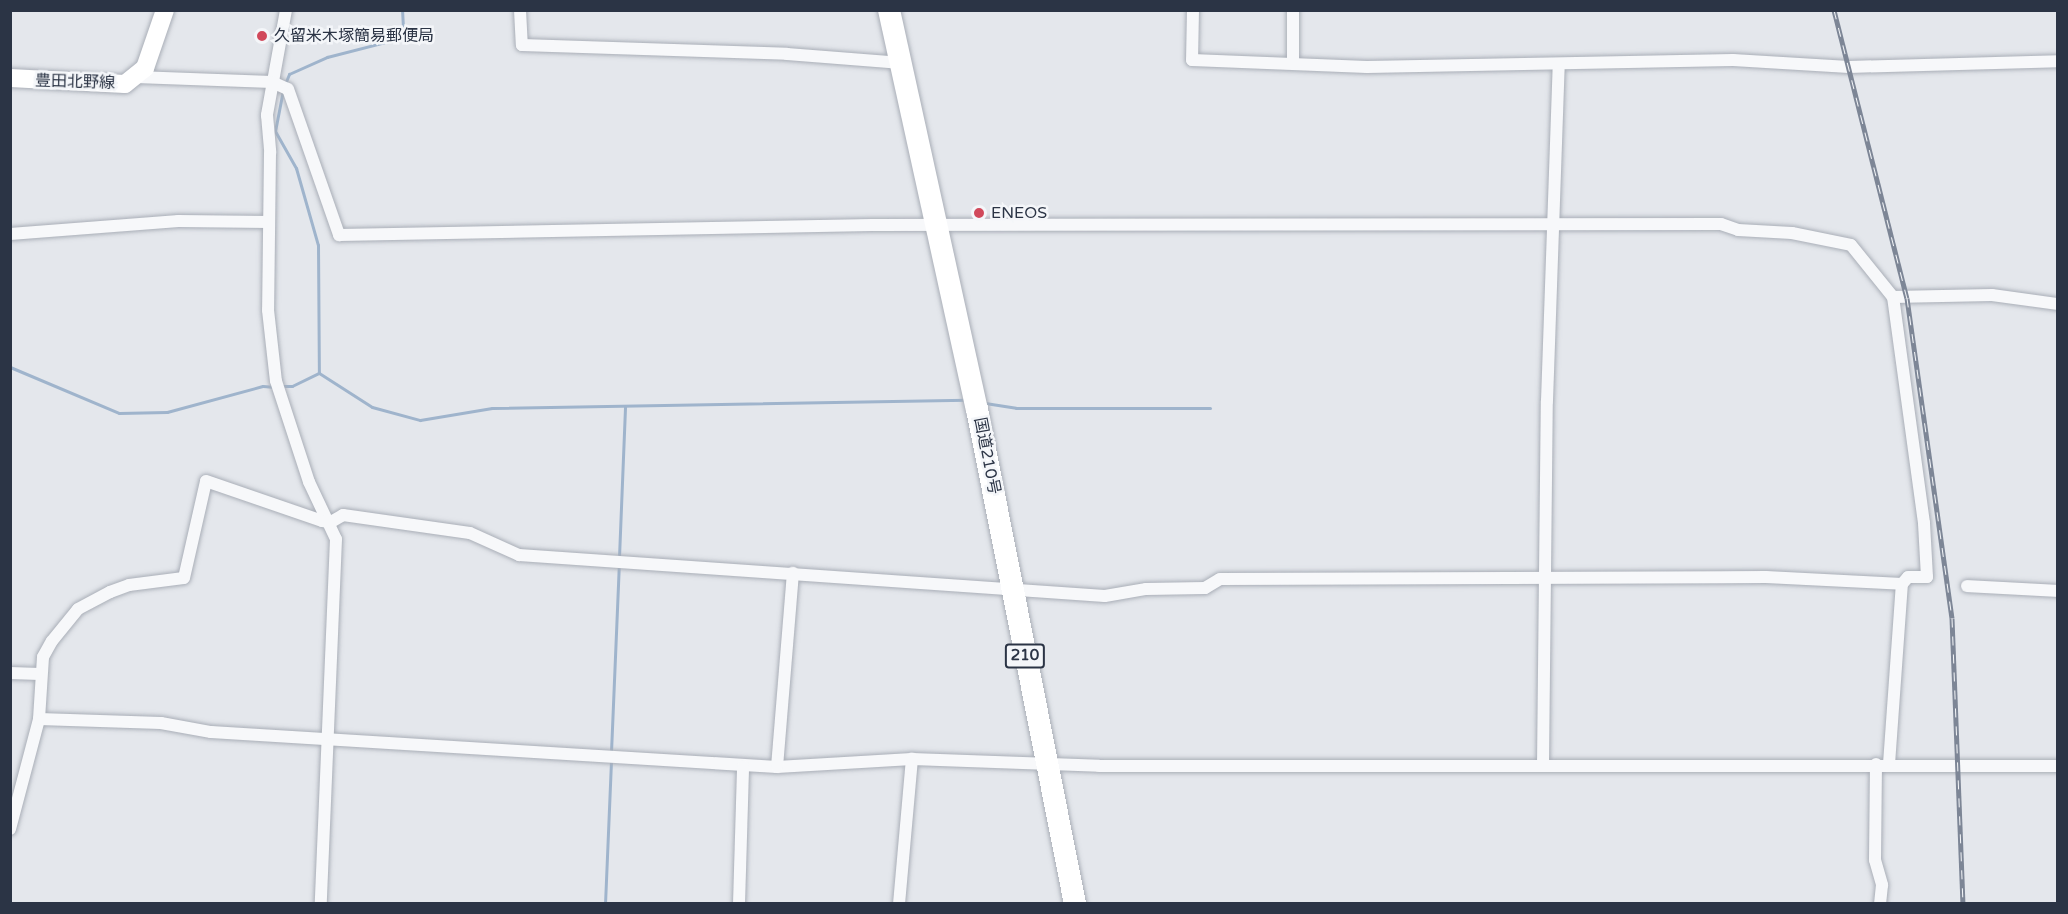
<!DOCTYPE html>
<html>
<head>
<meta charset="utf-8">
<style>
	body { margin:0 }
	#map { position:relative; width:2068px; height:914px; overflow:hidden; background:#e4e7ec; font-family:"Varela Round","Noto Sans JP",sans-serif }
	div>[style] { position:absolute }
	.stream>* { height:3px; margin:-1.5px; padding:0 1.5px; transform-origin:1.5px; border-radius:1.5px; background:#9fb4cc }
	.roads { filter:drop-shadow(0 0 2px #a9aeb7) drop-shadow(0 0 2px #a9aeb7) }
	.street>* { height:12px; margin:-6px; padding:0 6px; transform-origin:6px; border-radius:6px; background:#f7f8fa }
	.secondary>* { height:18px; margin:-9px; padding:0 9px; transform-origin:9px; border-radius:9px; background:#fff }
	.highway>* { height:22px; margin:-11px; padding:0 11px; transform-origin:11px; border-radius:11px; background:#fff }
	.rail>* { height:5px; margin-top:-2.5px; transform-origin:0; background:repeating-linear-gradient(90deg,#f4f6f9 0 9px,#7d8696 0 18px); box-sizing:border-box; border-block:2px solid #7d8696 }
	.dots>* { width:16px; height:16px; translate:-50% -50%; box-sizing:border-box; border:3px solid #f4f6f9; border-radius:50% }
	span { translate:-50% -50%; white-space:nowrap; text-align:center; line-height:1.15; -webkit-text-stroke:5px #f4f6f9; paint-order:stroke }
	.shield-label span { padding:2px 4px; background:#f4f6f9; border:2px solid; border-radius:4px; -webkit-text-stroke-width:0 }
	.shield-label { font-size:15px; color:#2b3445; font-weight:700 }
	.poi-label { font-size:16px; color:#2b3445 }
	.left { translate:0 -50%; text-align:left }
	.street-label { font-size:16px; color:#2b3445 }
	.frame { position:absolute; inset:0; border:12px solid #2b3445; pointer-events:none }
</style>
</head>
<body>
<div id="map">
	<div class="stream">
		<i style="left:285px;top:84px;width:11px;rotate:-68deg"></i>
		<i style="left:289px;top:74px;width:42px;rotate:-24.1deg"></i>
		<i style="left:327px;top:57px;width:68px;rotate:-14.4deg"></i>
		<i style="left:393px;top:40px;width:16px;rotate:-50deg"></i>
		<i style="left:403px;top:28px;width:18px;rotate:-93deg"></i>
		<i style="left:283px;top:90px;width:42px;rotate:101deg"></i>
		<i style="left:275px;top:131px;width:43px;rotate:60.4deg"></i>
		<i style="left:296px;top:168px;width:80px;rotate:74.1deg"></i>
		<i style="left:318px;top:245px;width:128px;rotate:89.6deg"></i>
		<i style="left:319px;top:373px;width:63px;rotate:32.7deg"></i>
		<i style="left:372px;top:407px;width:50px;rotate:15.2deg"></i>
		<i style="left:420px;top:420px;width:73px;rotate:-9.5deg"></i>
		<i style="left:492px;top:408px;width:474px;rotate:-1deg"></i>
		<i style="left:10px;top:367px;width:118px;rotate:22.9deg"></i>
		<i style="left:119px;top:413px;width:48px;rotate:-1.2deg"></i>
		<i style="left:167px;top:412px;width:99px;rotate:-15.2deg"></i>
		<i style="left:263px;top:386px;width:12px;rotate:5deg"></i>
		<i style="left:282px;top:386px;width:10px"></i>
		<i style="left:292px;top:386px;width:30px;rotate:-26deg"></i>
		<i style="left:985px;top:403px;width:31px;rotate:9deg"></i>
		<i style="left:1016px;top:408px;width:194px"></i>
		<i style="left:619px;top:557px;width:151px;rotate:-87.7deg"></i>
		<i style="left:611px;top:752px;width:188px;rotate:-87.6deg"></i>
		<i style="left:605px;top:904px;width:145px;rotate:-87.6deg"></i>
	</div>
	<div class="roads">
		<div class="street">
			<i style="left:286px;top:10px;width:107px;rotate:100.3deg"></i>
			<i style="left:267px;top:115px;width:38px;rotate:85deg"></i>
			<i style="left:270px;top:153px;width:157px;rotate:90.7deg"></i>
			<i style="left:268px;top:310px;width:71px;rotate:83.6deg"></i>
			<i style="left:276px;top:381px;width:106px;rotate:71.9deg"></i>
			<i style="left:309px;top:482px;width:63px;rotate:64.7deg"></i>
			<i style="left:336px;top:539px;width:365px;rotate:92.4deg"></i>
			<i style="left:520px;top:10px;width:35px;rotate:87deg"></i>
			<i style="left:522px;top:45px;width:265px;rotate:1.9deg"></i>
			<i style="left:787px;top:54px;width:115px;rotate:4.5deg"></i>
			<i style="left:1193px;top:10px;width:50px;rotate:91.1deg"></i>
			<i style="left:1192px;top:60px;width:175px;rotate:2.3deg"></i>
			<i style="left:1367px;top:67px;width:366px;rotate:-1.1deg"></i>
			<i style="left:1733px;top:60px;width:116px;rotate:3.5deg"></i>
			<i style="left:1849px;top:67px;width:209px;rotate:-1.6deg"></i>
			<i style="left:1293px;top:62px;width:52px;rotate:-90deg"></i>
			<i style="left:136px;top:77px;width:136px;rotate:2.1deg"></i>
			<i style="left:272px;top:82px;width:17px;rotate:24deg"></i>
			<i style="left:288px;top:89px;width:155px;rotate:70.7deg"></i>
			<i style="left:339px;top:235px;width:533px;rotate:-1.07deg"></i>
			<i style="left:872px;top:225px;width:849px;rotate:-0.07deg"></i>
			<i style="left:1721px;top:224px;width:18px;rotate:19deg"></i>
			<i style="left:1738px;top:230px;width:54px;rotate:3.2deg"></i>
			<i style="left:1792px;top:233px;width:60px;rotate:11.5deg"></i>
			<i style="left:1851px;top:245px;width:67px;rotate:51.1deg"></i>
			<i style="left:1893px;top:297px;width:99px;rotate:-1.2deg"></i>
			<i style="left:1992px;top:295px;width:67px;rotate:7.8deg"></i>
			<i style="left:10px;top:234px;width:169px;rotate:-4.4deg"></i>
			<i style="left:178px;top:221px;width:91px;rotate:0.6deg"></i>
			<i style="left:1967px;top:586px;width:91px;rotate:3.1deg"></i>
			<i style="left:10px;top:673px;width:30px;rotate:2deg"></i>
			<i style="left:39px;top:719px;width:122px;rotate:1.9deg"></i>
			<i style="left:161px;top:723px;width:51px;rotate:10.2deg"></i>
			<i style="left:211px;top:732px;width:567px;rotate:3.54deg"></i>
			<i style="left:777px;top:767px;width:135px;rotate:-3.4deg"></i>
			<i style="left:912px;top:759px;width:187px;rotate:2.1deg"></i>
			<i style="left:1099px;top:766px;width:959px"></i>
			<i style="left:1876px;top:764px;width:96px;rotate:90.6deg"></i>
			<i style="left:1875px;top:860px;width:26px;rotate:74deg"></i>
			<i style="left:1882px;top:885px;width:19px;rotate:96deg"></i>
			<i style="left:1889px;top:764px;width:180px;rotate:-85.9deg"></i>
			<i style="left:1902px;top:584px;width:9px;rotate:-49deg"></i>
			<i style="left:1908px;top:577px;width:19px"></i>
			<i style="left:1927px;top:577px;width:54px;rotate:-93.2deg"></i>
			<i style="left:1924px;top:523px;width:228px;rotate:-97.8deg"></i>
			<i style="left:1543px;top:765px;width:364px;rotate:-89.4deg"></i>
			<i style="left:1547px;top:401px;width:336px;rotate:-88deg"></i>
			<i style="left:777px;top:767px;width:195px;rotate:-85.3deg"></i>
			<i style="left:10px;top:829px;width:114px;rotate:-75.2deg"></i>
			<i style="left:39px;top:719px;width:62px;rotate:-86.3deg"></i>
			<i style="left:43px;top:657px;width:18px;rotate:-61deg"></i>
			<i style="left:52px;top:641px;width:41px;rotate:-50.9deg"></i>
			<i style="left:78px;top:609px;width:36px;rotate:-28deg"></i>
			<i style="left:110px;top:592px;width:20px;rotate:-20deg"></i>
			<i style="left:129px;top:585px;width:55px;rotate:-7.3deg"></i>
			<i style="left:184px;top:578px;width:99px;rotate:-77.2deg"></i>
			<i style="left:206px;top:481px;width:123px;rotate:19deg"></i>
			<i style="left:322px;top:521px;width:9px;rotate:6deg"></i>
			<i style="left:331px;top:522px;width:14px;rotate:-30deg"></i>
			<i style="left:343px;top:515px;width:128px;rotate:8.1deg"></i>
			<i style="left:470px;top:533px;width:54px;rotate:24.2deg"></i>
			<i style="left:519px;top:555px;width:587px;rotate:4deg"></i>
			<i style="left:1105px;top:596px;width:42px;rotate:-9.7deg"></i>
			<i style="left:1146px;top:589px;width:59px;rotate:-1deg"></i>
			<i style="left:1205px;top:588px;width:17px;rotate:-31deg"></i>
			<i style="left:1220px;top:579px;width:546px;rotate:-0.21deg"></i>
			<i style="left:1766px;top:577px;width:136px;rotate:2.9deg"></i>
			<i style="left:739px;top:904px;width:138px;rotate:-88.3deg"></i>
			<i style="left:899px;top:904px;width:146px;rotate:-84.9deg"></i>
		</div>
		<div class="secondary">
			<i style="left:10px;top:78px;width:115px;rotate:3deg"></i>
			<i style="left:125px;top:84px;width:26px;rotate:-39deg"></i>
			<i style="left:145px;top:68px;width:61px;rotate:-71deg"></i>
		</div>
		<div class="highway">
			<i style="left:889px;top:10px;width:409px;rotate:77.6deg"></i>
			<i style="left:977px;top:409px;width:505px;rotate:78.8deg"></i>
		</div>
	</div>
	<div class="rail">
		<i style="left:1834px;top:10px;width:297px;rotate:75.8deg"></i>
		<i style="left:1907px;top:298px;width:323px;rotate:82deg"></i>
		<i style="left:1952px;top:618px;width:286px;rotate:87.8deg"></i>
	</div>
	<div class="dots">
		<i style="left:262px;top:36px;background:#d1495b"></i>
		<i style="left:979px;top:213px;background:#d1495b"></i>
	</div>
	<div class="shield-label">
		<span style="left:1025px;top:656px">210</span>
	</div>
	<div class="poi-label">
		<span class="left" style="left:274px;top:36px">久留米木塚簡易郵便局</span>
		<span class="left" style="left:991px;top:213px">ENEOS</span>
	</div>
	<div class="street-label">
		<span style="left:75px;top:82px;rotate:2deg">豊田北野線</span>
		<span style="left:987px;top:456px;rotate:79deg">国道210号</span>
	</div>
	<div class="frame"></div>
</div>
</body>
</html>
